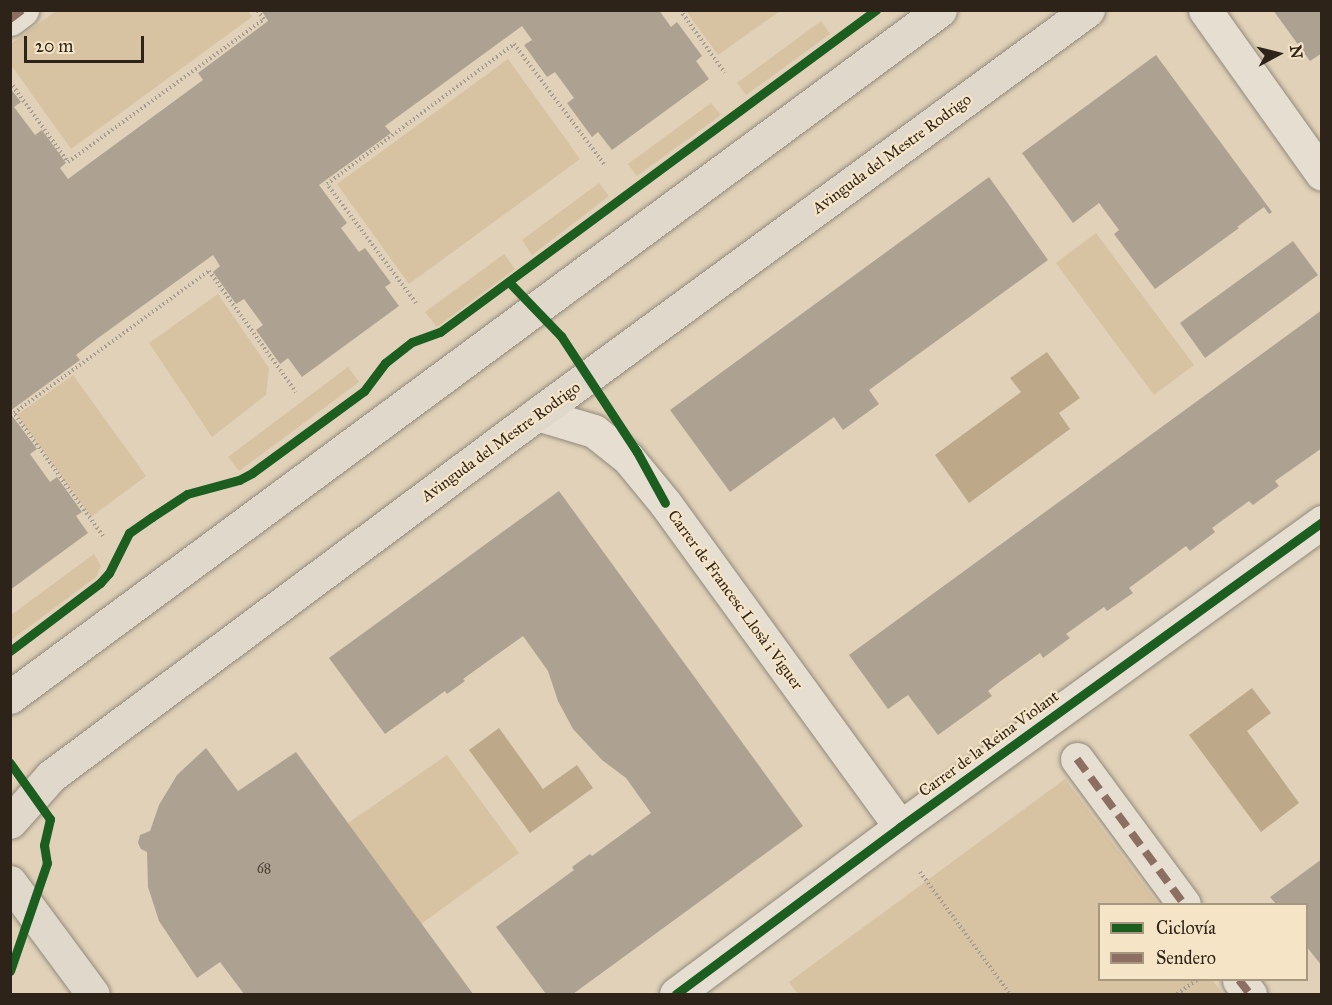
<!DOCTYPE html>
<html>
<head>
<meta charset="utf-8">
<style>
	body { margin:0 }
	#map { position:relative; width:1332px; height:1005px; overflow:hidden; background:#e0d1b8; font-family:"IM FELL Great Primer",serif }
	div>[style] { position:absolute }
	.green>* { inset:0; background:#d7c3a2 }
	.water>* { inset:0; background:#bda98a }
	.building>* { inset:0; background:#ada292 }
	.path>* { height:4px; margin-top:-2px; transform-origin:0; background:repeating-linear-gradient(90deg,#a49d93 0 1.5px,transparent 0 4.5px) }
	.roads { filter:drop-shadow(0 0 2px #92897a) drop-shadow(0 0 2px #92897a) }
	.street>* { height:33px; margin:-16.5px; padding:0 16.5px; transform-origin:16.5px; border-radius:16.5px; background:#e5ded1 }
	.primary>* { height:33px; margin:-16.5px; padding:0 16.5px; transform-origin:16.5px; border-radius:16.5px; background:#e0d8ca }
	.quiet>* { height:8px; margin-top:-4px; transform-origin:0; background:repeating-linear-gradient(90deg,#8d6e63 0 15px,transparent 0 23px) }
	.cycleway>* { height:9px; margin:-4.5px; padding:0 4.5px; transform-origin:4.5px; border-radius:4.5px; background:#1b5e20 }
	span { translate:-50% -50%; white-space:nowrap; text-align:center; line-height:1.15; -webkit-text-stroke:4.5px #f5e4c6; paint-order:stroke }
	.number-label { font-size:14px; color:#4d4336 }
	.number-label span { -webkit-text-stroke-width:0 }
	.street-label { font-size:16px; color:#2d2318 }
	.frame { position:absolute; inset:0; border:12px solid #2d2318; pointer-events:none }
	.legend { position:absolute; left:1098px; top:903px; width:210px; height:78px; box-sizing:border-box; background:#f5e4c6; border:2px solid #a59780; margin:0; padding:8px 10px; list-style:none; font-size:18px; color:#2d2318 }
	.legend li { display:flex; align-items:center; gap:12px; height:30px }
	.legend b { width:30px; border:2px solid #a59780 }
	.north { position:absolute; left:1248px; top:24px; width:60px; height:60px; -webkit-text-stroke:4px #f5e4c6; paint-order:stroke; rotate:83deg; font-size:16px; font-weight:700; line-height:24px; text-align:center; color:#2d2318 }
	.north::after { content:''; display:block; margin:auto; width:21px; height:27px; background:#2d2318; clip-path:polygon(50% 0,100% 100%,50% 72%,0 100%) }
	.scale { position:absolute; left:24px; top:36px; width:120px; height:27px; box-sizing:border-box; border:3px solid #2d2318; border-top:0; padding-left:8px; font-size:18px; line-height:21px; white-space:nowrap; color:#2d2318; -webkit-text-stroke:4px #f5e4c6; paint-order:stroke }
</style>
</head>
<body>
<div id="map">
	<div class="green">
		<i style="clip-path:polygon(248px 11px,252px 17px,71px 149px,11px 65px,11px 44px,56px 11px)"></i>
		<i style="clip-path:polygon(686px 11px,780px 11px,718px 55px)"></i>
		<i style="clip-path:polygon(821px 21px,830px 34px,746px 95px,737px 83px)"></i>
		<i style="clip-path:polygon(508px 59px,580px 159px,409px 284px,337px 184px)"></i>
		<i style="clip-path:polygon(711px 103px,721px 115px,637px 176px,628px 164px)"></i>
		<i style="clip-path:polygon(599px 183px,609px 196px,532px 255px,522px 240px)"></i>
		<i style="clip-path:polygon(1096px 233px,1194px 365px,1154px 395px,1056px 263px)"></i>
		<i style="clip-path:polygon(504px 254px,515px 269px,437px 327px,425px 312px)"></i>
		<i style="clip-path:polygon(218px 294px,269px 368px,266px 395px,212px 437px,149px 343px)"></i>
		<i style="clip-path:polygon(348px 367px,359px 382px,239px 471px,228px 457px)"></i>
		<i style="clip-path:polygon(73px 375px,146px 476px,91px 517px,17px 415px)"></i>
		<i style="clip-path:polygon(94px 554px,101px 566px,96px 577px,11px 640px,11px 615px)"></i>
		<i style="clip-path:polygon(447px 755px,519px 853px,421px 924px,348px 823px)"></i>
		<i style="clip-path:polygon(1065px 779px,1158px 904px,1100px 904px,1100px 980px,1212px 980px,1223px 994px,798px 994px,789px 982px)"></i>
	</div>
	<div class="water">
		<i style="clip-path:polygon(1047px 352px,1080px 398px,1059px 413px,1070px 429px,969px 503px,935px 455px,1021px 392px,1010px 378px)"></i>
		<i style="clip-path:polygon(1252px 688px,1271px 713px,1247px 731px,1299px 803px,1261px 832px,1189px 735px)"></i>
		<i style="clip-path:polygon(499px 728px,543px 789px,577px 765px,593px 788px,530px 833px,469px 750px)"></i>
	</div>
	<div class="building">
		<i style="clip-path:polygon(261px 10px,659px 10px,671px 27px,677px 22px,702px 56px,696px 61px,709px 79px,612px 150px,598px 132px,592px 137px,567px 103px,574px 98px,555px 72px,547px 77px,524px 45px,532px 40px,522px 26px,385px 126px,391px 133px,319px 185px,347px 223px,341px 228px,359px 252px,365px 248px,391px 283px,385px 287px,399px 306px,302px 377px,288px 358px,280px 364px,256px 330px,263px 325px,244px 299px,236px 304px,213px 272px,220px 266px,213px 255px,98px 338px,76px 355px,80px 360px,10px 411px,10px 88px,21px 102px,14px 107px,35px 135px,42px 130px,66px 163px,60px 168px,68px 179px,203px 80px,198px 73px,268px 21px)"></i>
		<i style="clip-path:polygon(1273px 10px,1322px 10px,1322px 53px,1310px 61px)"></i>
		<i style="clip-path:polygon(1156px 55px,1272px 212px,1269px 214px,1264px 207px,1237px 227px,1239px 228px,1155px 289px,1114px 234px,1119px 230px,1099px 203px,1073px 223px,1022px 153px)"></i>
		<i style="clip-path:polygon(989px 177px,1048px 260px,869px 390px,879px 404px,843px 430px,834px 417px,730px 492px,670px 410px)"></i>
		<i style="clip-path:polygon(1293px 241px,1318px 275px,1205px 358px,1180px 323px)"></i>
		<i style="clip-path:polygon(1322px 310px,1322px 448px,1275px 481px,1279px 486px,1253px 505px,1249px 501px,1212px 528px,1215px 532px,1190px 551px,1186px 546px,1129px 588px,1133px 593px,1107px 611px,1104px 607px,1066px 634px,1070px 638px,1059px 646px,1043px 658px,1040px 653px,1002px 680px,988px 691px,992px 696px,938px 735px,908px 695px,888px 709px,849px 655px)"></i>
		<i style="clip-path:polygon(10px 413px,37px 449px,30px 454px,50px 482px,57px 477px,82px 512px,76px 516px,88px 533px,10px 590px)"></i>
		<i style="clip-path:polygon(559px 491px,803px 826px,573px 994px,546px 994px,496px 927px,574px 870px,572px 867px,590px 854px,592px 856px,651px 813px,626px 778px,602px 760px,573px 729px,558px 701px,548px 671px,523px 636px,463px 679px,465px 681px,447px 694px,445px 691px,385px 734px,329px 658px)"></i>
		<i style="clip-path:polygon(206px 748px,238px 791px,296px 752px,473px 994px,244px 994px,220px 962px,197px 978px,159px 921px,148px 887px,147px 852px,141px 849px,138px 843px,140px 835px,150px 831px,159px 805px,177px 775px)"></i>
		<i style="clip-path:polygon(1322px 859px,1320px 905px,1322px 966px,1306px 946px,1306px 904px,1276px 904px,1270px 897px)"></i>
	</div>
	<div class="path">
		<i style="left:680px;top:10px;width:77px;rotate:54.5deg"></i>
		<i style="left:10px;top:82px;width:99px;rotate:54.1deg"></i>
		<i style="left:68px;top:162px;width:243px;rotate:-36.1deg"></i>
		<i style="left:264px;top:19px;width:11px;rotate:-128deg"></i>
		<i style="left:416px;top:303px;width:149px;rotate:-126.8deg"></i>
		<i style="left:327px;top:184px;width:234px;rotate:-36.8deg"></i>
		<i style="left:514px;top:44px;width:150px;rotate:53.1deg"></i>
		<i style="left:103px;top:536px;width:152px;rotate:-125.9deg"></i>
		<i style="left:14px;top:413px;width:241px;rotate:-36.1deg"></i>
		<i style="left:209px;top:271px;width:149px;rotate:54.3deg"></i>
		<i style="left:920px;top:872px;width:152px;rotate:53.6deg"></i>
		<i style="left:1177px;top:994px;width:24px;rotate:-35deg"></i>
	</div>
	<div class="roads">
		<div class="street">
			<i style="left:1205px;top:10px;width:201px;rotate:54.5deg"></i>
			<i style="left:10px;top:19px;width:15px;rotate:-37deg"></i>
			<i style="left:537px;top:414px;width:59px;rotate:16.6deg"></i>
			<i style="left:594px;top:431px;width:43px;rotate:38.5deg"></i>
			<i style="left:628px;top:458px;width:58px;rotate:50.6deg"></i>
			<i style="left:665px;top:503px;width:400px;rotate:54deg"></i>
			<i style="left:1077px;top:759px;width:180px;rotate:53.6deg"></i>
			<i style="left:1239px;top:980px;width:18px;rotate:52deg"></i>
			<i style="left:676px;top:994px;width:279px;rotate:-36.7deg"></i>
			<i style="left:900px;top:827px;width:521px;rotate:-35.86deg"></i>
		</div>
		<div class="primary">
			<i style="left:10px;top:697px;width:1156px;rotate:-36.45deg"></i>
			<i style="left:10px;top:822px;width:62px;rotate:-48.3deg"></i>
			<i style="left:51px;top:776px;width:606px;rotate:-36.68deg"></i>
			<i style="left:537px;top:414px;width:683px;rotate:-36.25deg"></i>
			<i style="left:10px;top:882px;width:139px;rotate:53.5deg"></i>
		</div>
	</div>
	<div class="quiet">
		<i style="left:10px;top:19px;width:15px;rotate:-37deg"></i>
		<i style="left:1077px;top:759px;width:180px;rotate:53.6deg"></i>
		<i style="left:1239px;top:980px;width:18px;rotate:52deg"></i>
	</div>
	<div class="cycleway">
		<i style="left:509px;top:282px;width:75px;rotate:46.1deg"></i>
		<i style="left:561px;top:336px;width:139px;rotate:56.8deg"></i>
		<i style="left:637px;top:452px;width:58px;rotate:61.2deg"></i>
		<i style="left:10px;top:651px;width:113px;rotate:-37.1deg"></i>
		<i style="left:100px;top:583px;width:13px;rotate:-48deg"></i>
		<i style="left:109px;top:573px;width:45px;rotate:-63.4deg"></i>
		<i style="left:129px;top:533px;width:28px;rotate:-35deg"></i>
		<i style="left:152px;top:517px;width:42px;rotate:-33.3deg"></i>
		<i style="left:187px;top:494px;width:54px;rotate:-15.1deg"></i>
		<i style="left:239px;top:480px;width:15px;rotate:-28deg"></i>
		<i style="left:252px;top:473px;width:139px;rotate:-36.2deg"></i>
		<i style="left:364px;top:391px;width:35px;rotate:-53deg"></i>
		<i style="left:385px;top:363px;width:34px;rotate:-38deg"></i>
		<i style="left:412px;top:342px;width:30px;rotate:-20deg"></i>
		<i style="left:440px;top:332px;width:542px;rotate:-36.45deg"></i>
		<i style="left:10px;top:763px;width:69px;rotate:54.5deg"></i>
		<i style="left:50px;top:819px;width:27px;rotate:103deg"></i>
		<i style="left:44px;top:845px;width:18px;rotate:81deg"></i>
		<i style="left:47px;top:863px;width:114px;rotate:108.9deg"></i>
		<i style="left:676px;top:994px;width:279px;rotate:-36.7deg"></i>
		<i style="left:900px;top:827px;width:521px;rotate:-35.86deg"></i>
	</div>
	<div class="number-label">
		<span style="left:264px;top:869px">68</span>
	</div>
	<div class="street-label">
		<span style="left:892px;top:154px;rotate:-36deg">Avinguda del Mestre Rodrigo</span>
		<span style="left:501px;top:442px;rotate:-36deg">Avinguda del Mestre Rodrigo</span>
		<span style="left:735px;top:600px;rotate:54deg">Carrer de Francesc Llosà i Viguer</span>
		<span style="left:989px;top:744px;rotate:-36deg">Carrer de la Reina Violant</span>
	</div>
	<div class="frame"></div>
	<ul class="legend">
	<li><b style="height:8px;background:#1b5e20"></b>Ciclovía</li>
	<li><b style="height:8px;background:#8d6e63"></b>Sendero</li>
	</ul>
	<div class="north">N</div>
	<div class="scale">20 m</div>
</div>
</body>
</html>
